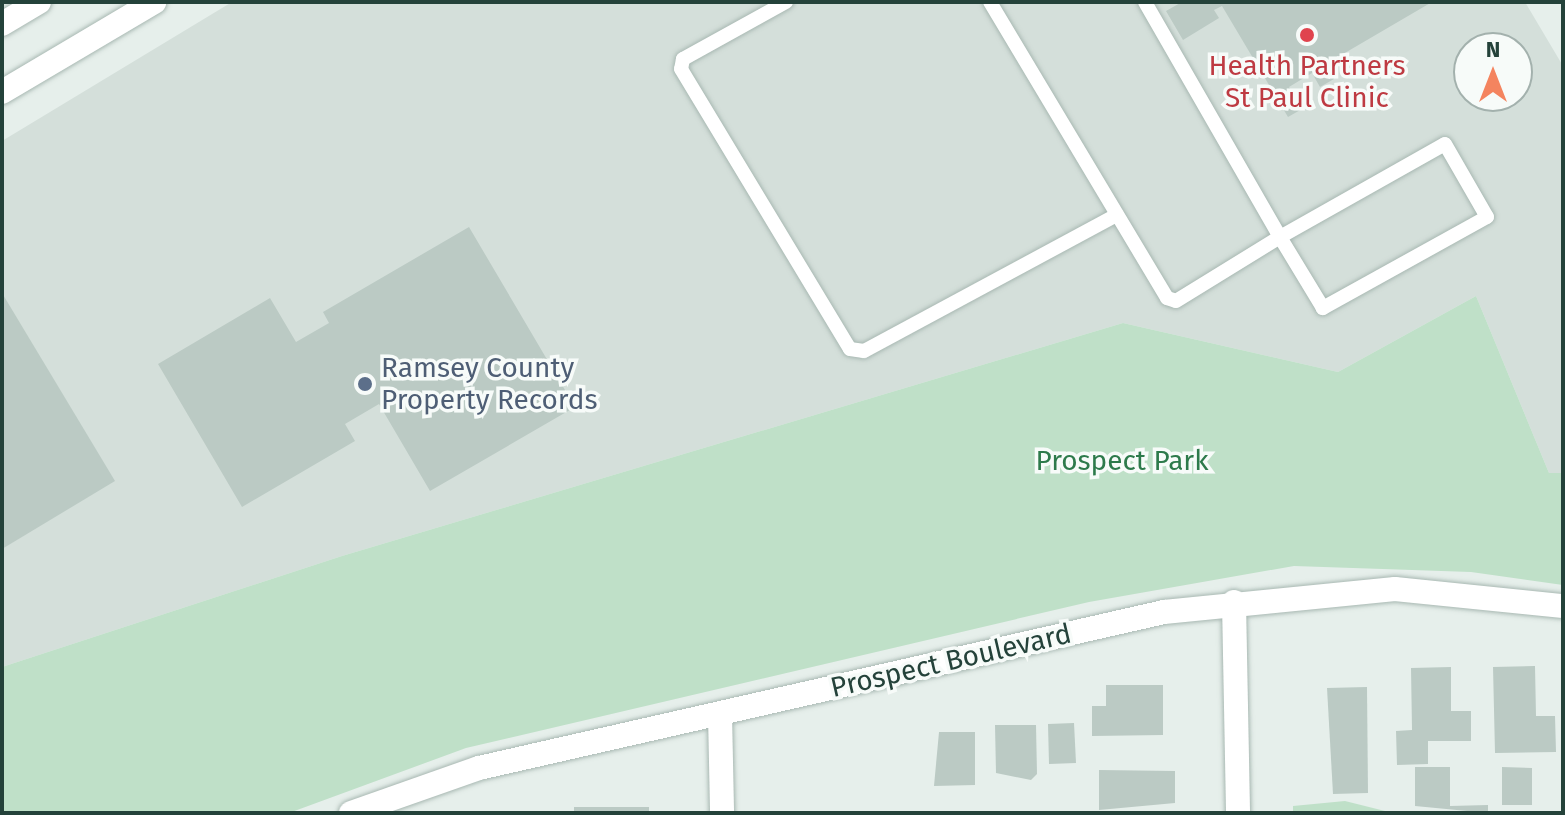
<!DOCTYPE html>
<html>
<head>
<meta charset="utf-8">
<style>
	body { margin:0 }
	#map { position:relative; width:1565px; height:815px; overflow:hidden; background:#e6efeb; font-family:"Fira Sans",sans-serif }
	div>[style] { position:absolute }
	.built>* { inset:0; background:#d4dfda }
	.green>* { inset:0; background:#bfe0c8 }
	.building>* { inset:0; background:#bbcac4 }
	.roads { filter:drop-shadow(0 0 2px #a8b8b2) drop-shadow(0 0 2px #a8b8b2) }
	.lane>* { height:14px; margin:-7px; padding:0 7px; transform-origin:7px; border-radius:7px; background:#fff }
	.street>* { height:24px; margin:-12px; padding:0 12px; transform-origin:12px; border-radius:12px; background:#fff }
	.secondary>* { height:24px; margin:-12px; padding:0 12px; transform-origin:12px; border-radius:12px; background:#fff }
	.dots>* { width:22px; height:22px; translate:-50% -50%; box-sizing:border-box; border:4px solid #f7fbf9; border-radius:50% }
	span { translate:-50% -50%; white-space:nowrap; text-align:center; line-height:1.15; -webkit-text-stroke:7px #f7fbf9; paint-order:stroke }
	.health-label { font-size:28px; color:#be3a42 }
	.service-label { font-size:28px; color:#4e5e75 }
	.left { translate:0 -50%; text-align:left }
	.park-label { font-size:28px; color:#2d7a4b }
	.street-label { font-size:28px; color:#24423a }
	.frame { position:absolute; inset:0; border:4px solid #24423a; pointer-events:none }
	.north { position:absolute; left:1453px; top:32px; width:80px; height:80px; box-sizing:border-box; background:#f7fbf9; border:2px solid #a3b1ad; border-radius:50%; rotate:0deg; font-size:22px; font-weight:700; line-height:32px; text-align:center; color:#24423a }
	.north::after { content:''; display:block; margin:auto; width:28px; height:36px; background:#f4845f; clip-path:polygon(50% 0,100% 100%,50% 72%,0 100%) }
</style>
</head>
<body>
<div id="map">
	<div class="built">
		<i style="clip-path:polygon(evenodd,232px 2px,1525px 2px,1563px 66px,1563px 473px,1549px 473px,1476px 296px,1338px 372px,1123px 323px,342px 556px,2px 667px,2px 141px,232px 2px,1469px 48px,1517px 48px,1517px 96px,1469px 96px,1469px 48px)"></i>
	</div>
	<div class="green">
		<i style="clip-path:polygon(1476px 296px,1549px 473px,1563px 473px,1563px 585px,1471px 572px,1294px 566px,1089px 602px,466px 748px,289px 813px,2px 813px,2px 667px,342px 556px,1123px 323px,1338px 372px)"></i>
		<i style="clip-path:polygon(1345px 801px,1393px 813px,1293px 813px,1293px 806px)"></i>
	</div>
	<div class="building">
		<i style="clip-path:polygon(1182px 2px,1432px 2px,1326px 64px,1334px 79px,1320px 87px,1312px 73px,1289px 87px,1302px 109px,1288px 117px,1222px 6px,1214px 10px,1219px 18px,1183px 40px,1166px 11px)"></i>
		<i style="clip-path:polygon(469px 227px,575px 407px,430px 491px,379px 404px,345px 424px,355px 441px,242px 507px,158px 364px,270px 298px,296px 342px,329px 323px,323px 312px)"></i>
		<i style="clip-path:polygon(2px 293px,115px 481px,2px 549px)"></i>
		<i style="clip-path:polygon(1535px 666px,1536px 716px,1555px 716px,1556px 752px,1495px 753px,1493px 667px)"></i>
		<i style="clip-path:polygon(1451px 667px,1451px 711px,1471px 711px,1471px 741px,1428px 741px,1428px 764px,1397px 765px,1396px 731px,1412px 730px,1411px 668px)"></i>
		<i style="clip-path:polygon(1106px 685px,1163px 685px,1163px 735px,1092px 736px,1092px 706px,1106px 706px)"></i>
		<i style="clip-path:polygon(1367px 687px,1368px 793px,1333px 794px,1327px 688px)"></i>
		<i style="clip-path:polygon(1074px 723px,1076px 763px,1049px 764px,1048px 724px)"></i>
		<i style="clip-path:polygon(995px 725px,1036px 725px,1037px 774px,1031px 780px,996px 773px)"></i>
		<i style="clip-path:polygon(939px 732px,975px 732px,975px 785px,934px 786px)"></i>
		<i style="clip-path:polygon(1415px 767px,1450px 767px,1450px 806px,1488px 805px,1488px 813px,1415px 806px)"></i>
		<i style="clip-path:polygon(1502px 767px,1532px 768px,1532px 805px,1502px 805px)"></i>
		<i style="clip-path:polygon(1099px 770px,1175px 771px,1175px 803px,1099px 810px)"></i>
		<i style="clip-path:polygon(574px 807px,649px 807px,649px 813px,574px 813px)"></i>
	</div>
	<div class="roads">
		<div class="lane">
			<i style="left:786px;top:2px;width:118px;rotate:151deg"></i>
			<i style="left:683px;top:59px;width:10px;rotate:101deg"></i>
			<i style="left:681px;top:69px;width:327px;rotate:58.9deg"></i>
			<i style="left:850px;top:349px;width:14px;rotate:8deg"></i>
			<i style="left:864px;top:351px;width:287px;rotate:-28.3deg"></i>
			<i style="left:990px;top:2px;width:345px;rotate:59.1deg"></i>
			<i style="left:1167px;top:298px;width:9px;rotate:18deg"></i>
			<i style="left:1176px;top:301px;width:122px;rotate:-31.6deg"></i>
			<i style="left:1280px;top:237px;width:271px;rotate:-119.9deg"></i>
			<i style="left:1445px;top:144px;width:84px;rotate:60.1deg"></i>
			<i style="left:1487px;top:217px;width:188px;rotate:151deg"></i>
			<i style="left:1323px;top:308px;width:83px;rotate:-121.2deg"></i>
			<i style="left:1280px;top:237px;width:189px;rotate:-29.4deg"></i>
		</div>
		<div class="street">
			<i style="left:1234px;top:602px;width:211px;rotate:88.9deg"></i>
			<i style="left:720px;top:714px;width:99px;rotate:88.8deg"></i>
			<i style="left:351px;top:813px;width:136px;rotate:-19.4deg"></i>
			<i style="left:479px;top:768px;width:703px;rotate:-12.83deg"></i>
			<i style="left:1164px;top:612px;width:232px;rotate:-5.7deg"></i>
			<i style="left:1395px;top:589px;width:169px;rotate:5.8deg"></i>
		</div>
		<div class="secondary">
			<i style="left:2px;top:24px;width:43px;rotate:-30.7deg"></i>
			<i style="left:2px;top:92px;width:177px;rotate:-30.6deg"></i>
		</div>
	</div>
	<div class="dots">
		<i style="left:1307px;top:35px;background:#e0444e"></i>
		<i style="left:365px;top:384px;background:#5c6f8a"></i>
	</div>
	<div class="health-label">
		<span style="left:1307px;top:82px">Health Partners<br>St Paul Clinic</span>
	</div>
	<div class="service-label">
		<span class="left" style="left:381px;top:384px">Ramsey County<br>Property Records</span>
	</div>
	<div class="park-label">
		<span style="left:1122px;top:461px">Prospect Park</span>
	</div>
	<div class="street-label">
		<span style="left:951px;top:661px;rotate:-13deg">Prospect Boulevard</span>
	</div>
	<div class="frame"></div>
	<div class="north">N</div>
</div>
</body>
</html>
